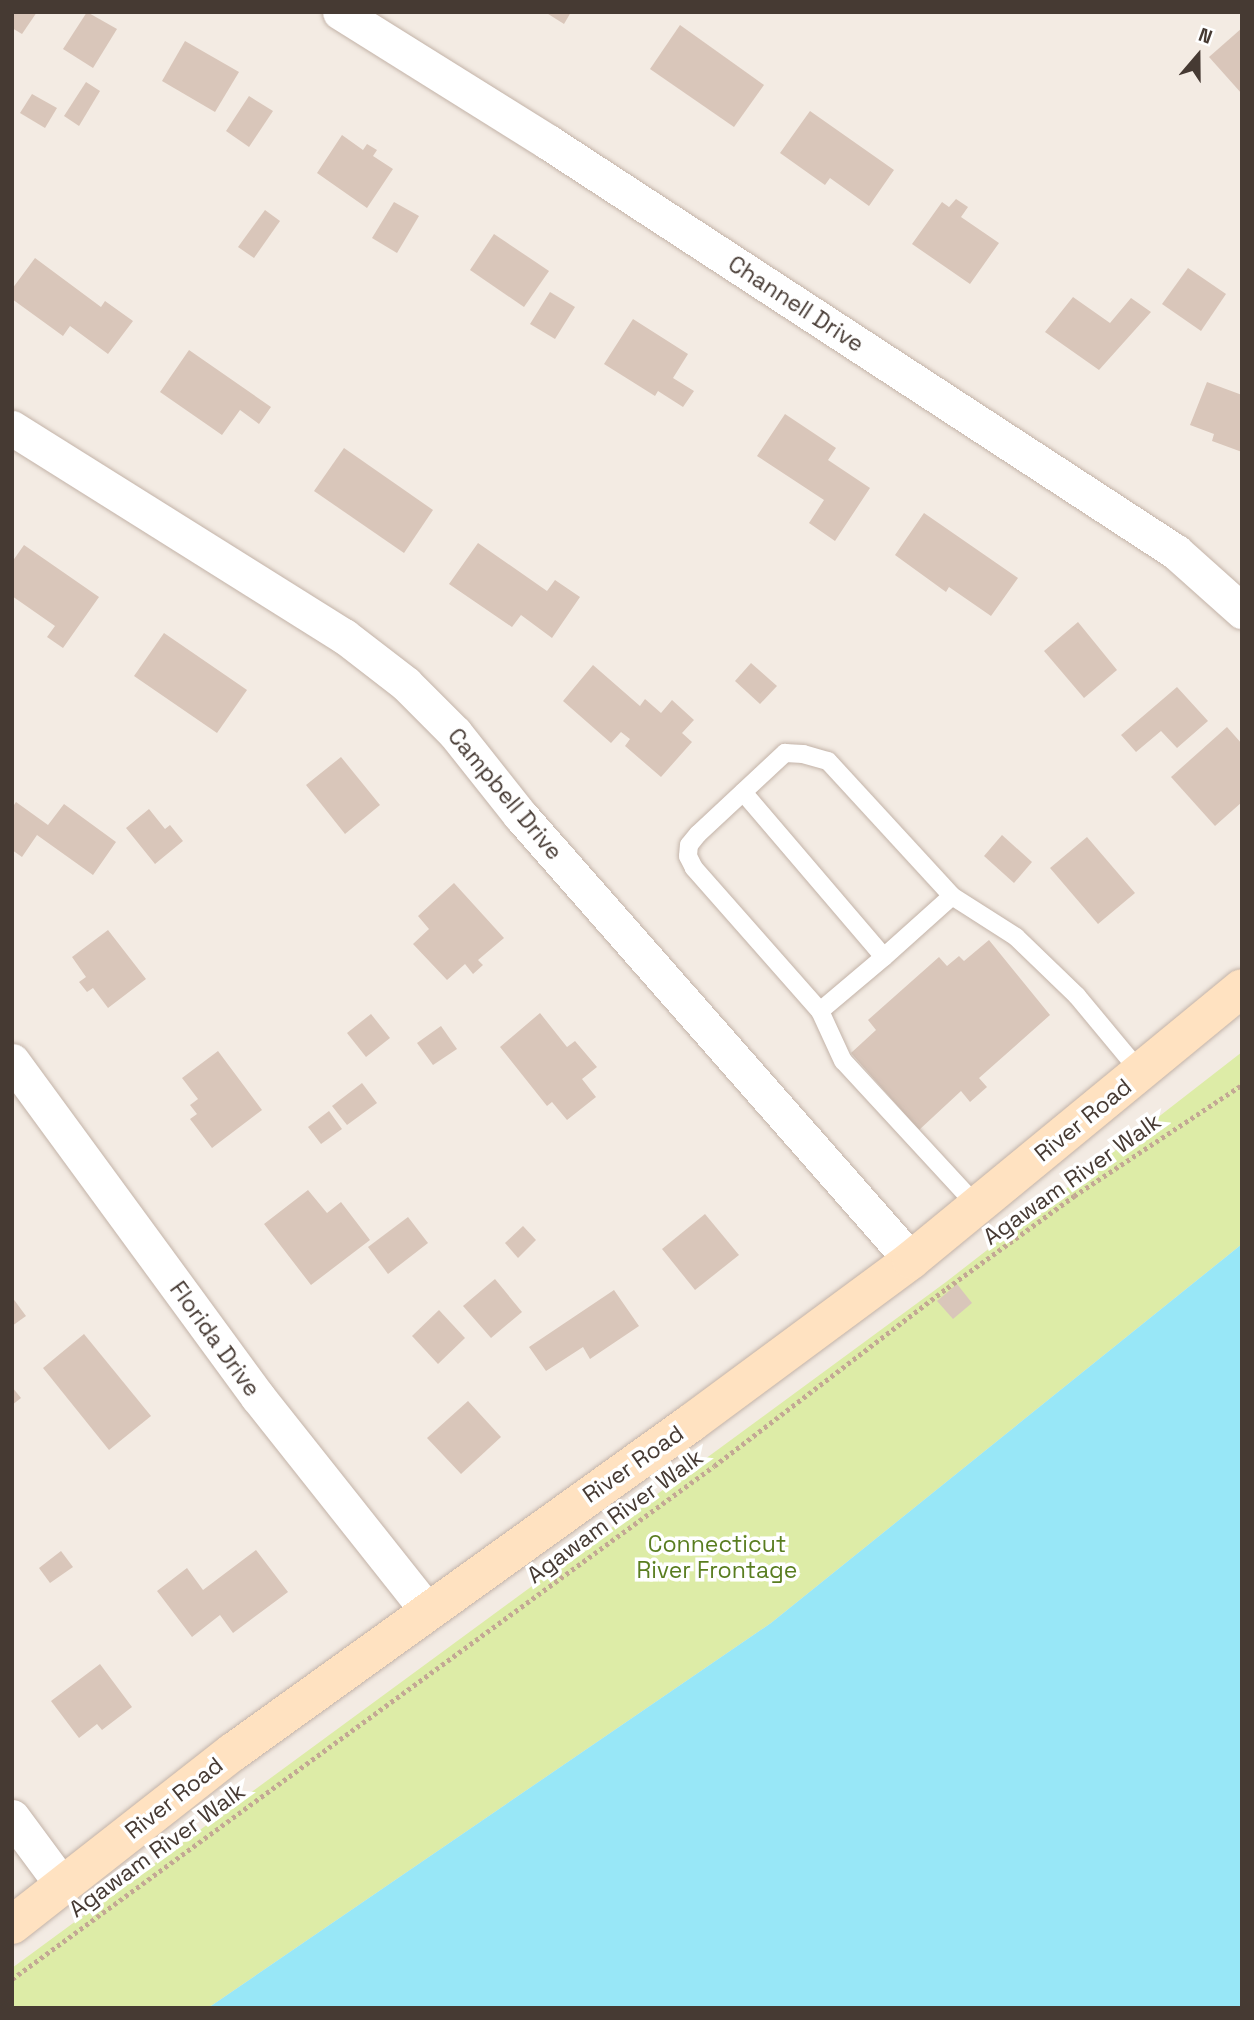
<!DOCTYPE html>
<html>
<head>
<meta charset="utf-8">
<style>
	body { margin:0 }
	#map { position:relative; width:1254px; height:2020px; overflow:hidden; background:#f3ebe3; font-family:"Space Grotesk",sans-serif }
	div>[style] { position:absolute }
	.green>* { inset:0; background:#ddeca7 }
	.water>* { inset:0; background:#98e7f7 }
	.building>* { inset:0; background:#d9c6ba }
	.path>* { height:4.5px; margin-top:-2.25px; transform-origin:0; background:repeating-linear-gradient(90deg,#c3a894 0 3.5px,transparent 0 7px) }
	.roads { filter:drop-shadow(0 0 2px #c3b3a8) drop-shadow(0 0 2px #c3b3a8) }
	.lane>* { height:18px; margin:-9px; padding:0 9px; transform-origin:9px; border-radius:9px; background:#fff }
	.street>* { height:35px; margin:-17.5px; padding:0 17.5px; transform-origin:17.5px; border-radius:17.5px; background:#fff }
	.secondary>* { height:38px; margin:-19px; padding:0 19px; transform-origin:19px; border-radius:19px; background:#ffe2c1 }
	span { translate:-50% -50%; white-space:nowrap; text-align:center; line-height:1.15; -webkit-text-stroke:7px #fff; paint-order:stroke }
	.street-label { font-size:23px; color:#463a33 }
	.park-label { font-size:23px; color:#597d20 }
	.frame { position:absolute; inset:0; border:14px solid #463a33; pointer-events:none }
	.north { position:absolute; left:1163px; top:21px; width:70px; height:70px; -webkit-text-stroke:5px #fff; paint-order:stroke; rotate:20deg; font-size:19px; font-weight:700; line-height:28px; text-align:center; color:#463a33 }
	.north::after { content:''; display:block; margin:auto; width:24px; height:32px; background:#463a33; clip-path:polygon(50% 0,100% 100%,50% 72%,0 100%) }
</style>
</head>
<body>
<div id="map">
	<div class="green">
		<i style="clip-path:polygon(1242px 1052px,1242px 1244px,771px 1623px,208px 2008px,12px 2008px,12px 1968px,946px 1282px)"></i>
	</div>
	<div class="water">
		<i style="clip-path:polygon(1242px 1244px,1242px 2008px,208px 2008px,771px 1623px)"></i>
	</div>
	<div class="building">
		<i style="clip-path:polygon(12px 12px,37px 12px,22px 34px,12px 28px)"></i>
		<i style="clip-path:polygon(87px 12px,117px 29px,93px 68px,63px 49px)"></i>
		<i style="clip-path:polygon(545px 12px,571px 12px,564px 24px)"></i>
		<i style="clip-path:polygon(680px 25px,764px 85px,734px 127px,650px 69px)"></i>
		<i style="clip-path:polygon(1242px 28px,1242px 94px,1209px 57px)"></i>
		<i style="clip-path:polygon(185px 41px,239px 72px,215px 112px,162px 81px)"></i>
		<i style="clip-path:polygon(86px 82px,100px 91px,79px 126px,64px 116px)"></i>
		<i style="clip-path:polygon(32px 94px,57px 108px,45px 128px,20px 113px)"></i>
		<i style="clip-path:polygon(249px 96px,273px 111px,249px 147px,226px 131px)"></i>
		<i style="clip-path:polygon(810px 111px,894px 170px,869px 206px,830px 178px,825px 185px,780px 153px)"></i>
		<i style="clip-path:polygon(342px 135px,363px 150px,367px 144px,377px 150px,373px 156px,393px 169px,367px 208px,317px 173px)"></i>
		<i style="clip-path:polygon(956px 199px,968px 207px,961px 217px,999px 243px,970px 284px,912px 244px,942px 202px,949px 207px)"></i>
		<i style="clip-path:polygon(394px 202px,419px 216px,397px 253px,372px 238px)"></i>
		<i style="clip-path:polygon(265px 210px,280px 221px,254px 258px,238px 247px)"></i>
		<i style="clip-path:polygon(494px 234px,549px 271px,524px 307px,470px 270px)"></i>
		<i style="clip-path:polygon(35px 258px,101px 307px,105px 301px,133px 321px,108px 354px,70px 326px,63px 336px,12px 299px,12px 289px)"></i>
		<i style="clip-path:polygon(1188px 268px,1226px 294px,1201px 331px,1162px 304px)"></i>
		<i style="clip-path:polygon(550px 292px,575px 307px,555px 339px,530px 324px)"></i>
		<i style="clip-path:polygon(1073px 297px,1110px 323px,1131px 298px,1151px 312px,1099px 370px,1045px 332px)"></i>
		<i style="clip-path:polygon(633px 319px,688px 354px,673px 378px,694px 391px,683px 407px,658px 391px,655px 396px,604px 364px)"></i>
		<i style="clip-path:polygon(189px 350px,271px 407px,259px 424px,240px 410px,222px 435px,160px 392px)"></i>
		<i style="clip-path:polygon(1207px 382px,1242px 395px,1242px 452px,1212px 441px,1214px 434px,1190px 425px)"></i>
		<i style="clip-path:polygon(785px 414px,836px 448px,828px 460px,870px 488px,835px 541px,809px 523px,824px 500px,757px 456px)"></i>
		<i style="clip-path:polygon(344px 448px,433px 510px,404px 553px,314px 491px)"></i>
		<i style="clip-path:polygon(924px 513px,1018px 578px,991px 616px,949px 587px,946px 592px,895px 555px)"></i>
		<i style="clip-path:polygon(478px 543px,547px 591px,555px 580px,580px 597px,552px 638px,521px 615px,512px 627px,449px 584px)"></i>
		<i style="clip-path:polygon(24px 545px,99px 597px,63px 648px,47px 637px,55px 626px,12px 596px,12px 562px)"></i>
		<i style="clip-path:polygon(1078px 622px,1117px 670px,1084px 698px,1044px 651px)"></i>
		<i style="clip-path:polygon(164px 633px,247px 690px,217px 733px,134px 676px)"></i>
		<i style="clip-path:polygon(751px 663px,777px 686px,760px 704px,735px 681px)"></i>
		<i style="clip-path:polygon(593px 665px,640px 706px,645px 699px,661px 713px,672px 700px,694px 720px,682px 733px,692px 742px,661px 777px,625px 746px,630px 739px,621px 732px,611px 743px,563px 701px)"></i>
		<i style="clip-path:polygon(1177px 687px,1208px 721px,1177px 748px,1161px 731px,1136px 752px,1121px 735px)"></i>
		<i style="clip-path:polygon(1227px 727px,1242px 744px,1242px 802px,1215px 826px,1171px 777px)"></i>
		<i style="clip-path:polygon(341px 757px,380px 805px,345px 834px,306px 785px)"></i>
		<i style="clip-path:polygon(16px 802px,48px 825px,64px 804px,116px 842px,93px 875px,37px 835px,22px 857px,12px 850px,12px 808px)"></i>
		<i style="clip-path:polygon(149px 809px,165px 829px,170px 825px,183px 841px,155px 864px,126px 828px)"></i>
		<i style="clip-path:polygon(1002px 835px,1032px 862px,1014px 883px,984px 856px)"></i>
		<i style="clip-path:polygon(1087px 837px,1135px 893px,1098px 924px,1050px 868px)"></i>
		<i style="clip-path:polygon(454px 883px,504px 938px,478px 960px,483px 965px,473px 974px,465px 964px,447px 980px,413px 944px,429px 929px,418px 916px)"></i>
		<i style="clip-path:polygon(108px 930px,146px 979px,108px 1008px,93px 988px,87px 992px,79px 982px,86px 977px,72px 957px)"></i>
		<i style="clip-path:polygon(989px 940px,1050px 1015px,979px 1078px,987px 1087px,970px 1102px,961px 1091px,919px 1130px,851px 1053px,876px 1030px,868px 1020px,939px 957px,947px 966px,959px 956px,964px 961px)"></i>
		<i style="clip-path:polygon(540px 1013px,567px 1047px,575px 1041px,597px 1067px,582px 1079px,596px 1097px,567px 1120px,552px 1102px,547px 1106px,500px 1047px)"></i>
		<i style="clip-path:polygon(371px 1014px,390px 1038px,366px 1057px,347px 1033px)"></i>
		<i style="clip-path:polygon(441px 1026px,457px 1049px,433px 1065px,417px 1043px)"></i>
		<i style="clip-path:polygon(218px 1051px,262px 1110px,212px 1148px,190px 1119px,197px 1114px,190px 1105px,198px 1099px,182px 1078px)"></i>
		<i style="clip-path:polygon(362px 1083px,377px 1103px,347px 1125px,332px 1106px)"></i>
		<i style="clip-path:polygon(329px 1111px,342px 1129px,321px 1144px,308px 1127px)"></i>
		<i style="clip-path:polygon(308px 1190px,327px 1213px,341px 1202px,370px 1240px,311px 1285px,264px 1224px)"></i>
		<i style="clip-path:polygon(705px 1214px,739px 1255px,695px 1290px,662px 1249px)"></i>
		<i style="clip-path:polygon(408px 1217px,428px 1243px,388px 1274px,368px 1247px)"></i>
		<i style="clip-path:polygon(523px 1226px,536px 1240px,518px 1258px,505px 1243px)"></i>
		<i style="clip-path:polygon(495px 1279px,522px 1312px,491px 1338px,463px 1306px)"></i>
		<i style="clip-path:polygon(957px 1284px,972px 1303px,953px 1319px,937px 1301px)"></i>
		<i style="clip-path:polygon(614px 1290px,639px 1326px,590px 1359px,583px 1347px,546px 1371px,529px 1347px)"></i>
		<i style="clip-path:polygon(12px 1297px,26px 1316px,12px 1326px)"></i>
		<i style="clip-path:polygon(439px 1310px,465px 1338px,438px 1364px,412px 1336px)"></i>
		<i style="clip-path:polygon(84px 1334px,151px 1416px,109px 1450px,43px 1368px)"></i>
		<i style="clip-path:polygon(12px 1387px,21px 1398px,12px 1405px)"></i>
		<i style="clip-path:polygon(468px 1401px,501px 1437px,461px 1474px,427px 1438px)"></i>
		<i style="clip-path:polygon(256px 1550px,288px 1592px,233px 1633px,220px 1615px,192px 1637px,157px 1591px,187px 1568px,203px 1590px)"></i>
		<i style="clip-path:polygon(61px 1551px,73px 1567px,50px 1583px,39px 1568px)"></i>
		<i style="clip-path:polygon(100px 1664px,132px 1707px,102px 1730px,97px 1724px,79px 1738px,51px 1701px)"></i>
	</div>
	<div class="path">
		<i style="left:12px;top:1979px;width:869px;rotate:-36.16deg"></i>
		<i style="left:714px;top:1466px;width:293px;rotate:-37.4deg"></i>
		<i style="left:947px;top:1288px;width:157px;rotate:-35.9deg"></i>
		<i style="left:1074px;top:1196px;width:201px;rotate:-33.5deg"></i>
	</div>
	<div class="roads">
		<div class="lane">
			<i style="left:743px;top:792px;width:217px;rotate:49.5deg"></i>
			<i style="left:884px;top:957px;width:91px;rotate:-41.9deg"></i>
			<i style="left:820px;top:1011px;width:84px;rotate:-40.2deg"></i>
			<i style="left:977px;top:1206px;width:197px;rotate:-132.7deg"></i>
			<i style="left:843px;top:1061px;width:55px;rotate:-114.7deg"></i>
			<i style="left:820px;top:1011px;width:191px;rotate:-131.4deg"></i>
			<i style="left:694px;top:868px;width:13px;rotate:-117deg"></i>
			<i style="left:688px;top:856px;width:11px;rotate:-85deg"></i>
			<i style="left:689px;top:845px;width:14px;rotate:-51deg"></i>
			<i style="left:698px;top:834px;width:119px;rotate:-43deg"></i>
			<i style="left:785px;top:753px;width:18px;rotate:3deg"></i>
			<i style="left:803px;top:754px;width:26px;rotate:16deg"></i>
			<i style="left:828px;top:761px;width:183px;rotate:47.4deg"></i>
			<i style="left:952px;top:896px;width:76px;rotate:32.6deg"></i>
			<i style="left:1016px;top:937px;width:85px;rotate:44deg"></i>
			<i style="left:1077px;top:996px;width:100px;rotate:50.3deg"></i>
		</div>
		<div class="street">
			<i style="left:340px;top:12px;width:245px;rotate:32deg"></i>
			<i style="left:548px;top:142px;width:750px;rotate:33.14deg"></i>
			<i style="left:1176px;top:552px;width:89px;rotate:41.8deg"></i>
			<i style="left:12px;top:428px;width:392px;rotate:32.1deg"></i>
			<i style="left:344px;top:636px;width:78px;rotate:37.7deg"></i>
			<i style="left:406px;top:684px;width:69px;rotate:45deg"></i>
			<i style="left:455px;top:733px;width:105px;rotate:51.6deg"></i>
			<i style="left:520px;top:815px;width:592px;rotate:48.7deg"></i>
			<i style="left:12px;top:1061px;width:416px;rotate:53.8deg"></i>
			<i style="left:258px;top:1397px;width:272px;rotate:51.6deg"></i>
			<i style="left:12px;top:1817px;width:86px;rotate:53.5deg"></i>
		</div>
		<div class="secondary">
			<i style="left:12px;top:1925px;width:281px;rotate:-38.1deg"></i>
			<i style="left:233px;top:1752px;width:564px;rotate:-35.69deg"></i>
			<i style="left:691px;top:1423px;width:274px;rotate:-36.5deg"></i>
			<i style="left:911px;top:1260px;width:428px;rotate:-39.4deg"></i>
		</div>
	</div>
	<div class="street-label">
		<span style="left:796px;top:304px;rotate:33deg">Channell Drive</span>
		<span style="left:505px;top:794px;rotate:50deg">Campbell Drive</span>
		<span style="left:1083px;top:1120px;rotate:-39deg">River Road</span>
		<span style="left:1072px;top:1179px;rotate:-35deg">Agawam River Walk</span>
		<span style="left:215px;top:1339px;rotate:54deg">Florida Drive</span>
		<span style="left:633px;top:1464px;rotate:-35deg">River Road</span>
		<span style="left:615px;top:1516px;rotate:-36deg">Agawam River Walk</span>
		<span style="left:174px;top:1798px;rotate:-38deg">River Road</span>
		<span style="left:157px;top:1850px;rotate:-36deg">Agawam River Walk</span>
	</div>
	<div class="park-label">
		<span style="left:717px;top:1557px">Connecticut<br>River Frontage</span>
	</div>
	<div class="frame"></div>
	<div class="north">N</div>
</div>
</body>
</html>
